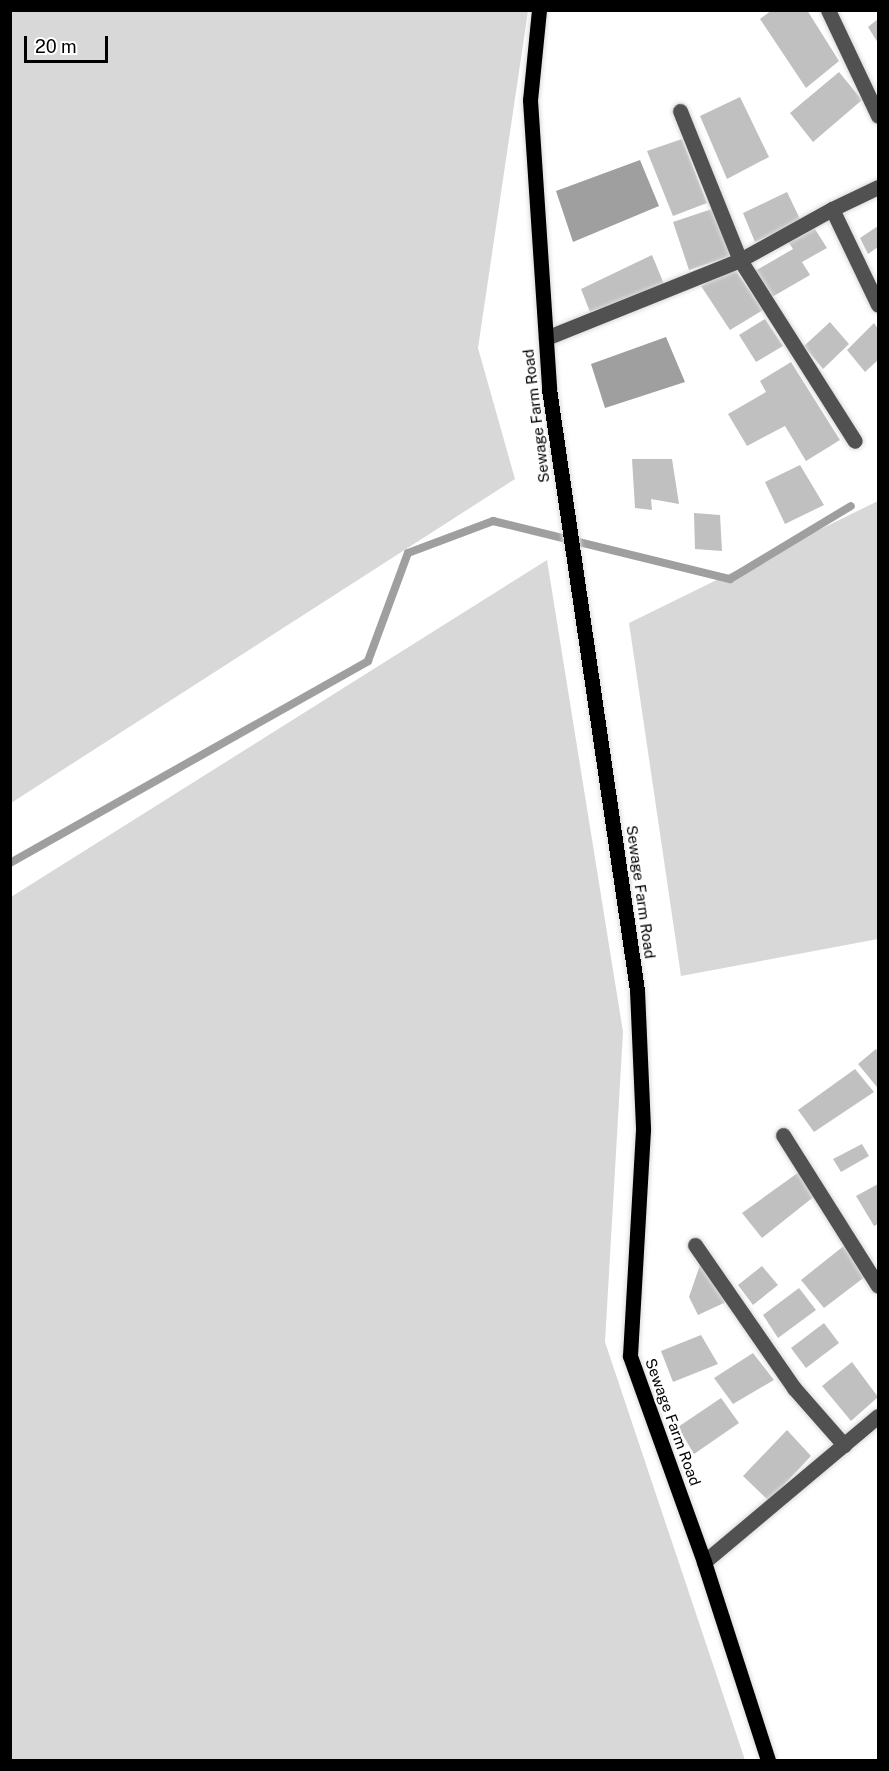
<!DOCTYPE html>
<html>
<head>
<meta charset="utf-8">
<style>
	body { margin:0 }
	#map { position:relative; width:889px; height:1771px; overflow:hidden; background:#fff; font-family:"Public Sans",sans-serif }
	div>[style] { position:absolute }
	.green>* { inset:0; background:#d8d8d8 }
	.water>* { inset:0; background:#9f9f9f }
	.stream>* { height:8px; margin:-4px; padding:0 4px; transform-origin:4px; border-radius:4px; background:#9f9f9f }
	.building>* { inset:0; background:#c0c0c0 }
	.roads { filter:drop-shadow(0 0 2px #dbdbdb) drop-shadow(0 0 2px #dbdbdb) }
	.minor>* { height:15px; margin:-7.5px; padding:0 7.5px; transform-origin:7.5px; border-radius:7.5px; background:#515151 }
	.major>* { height:15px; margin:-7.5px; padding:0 7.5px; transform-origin:7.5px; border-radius:7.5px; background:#000 }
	span { translate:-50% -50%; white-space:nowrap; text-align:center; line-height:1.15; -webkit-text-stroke:4.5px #fff; paint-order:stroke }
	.street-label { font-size:15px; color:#000 }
	.frame { position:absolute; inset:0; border:12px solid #000; pointer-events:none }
	.scale { position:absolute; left:24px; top:36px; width:84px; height:27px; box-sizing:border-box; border:3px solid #000; border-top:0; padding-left:8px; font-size:18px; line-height:21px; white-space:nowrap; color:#000; -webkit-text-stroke:4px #fff; paint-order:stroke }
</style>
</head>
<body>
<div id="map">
	<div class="green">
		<i style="clip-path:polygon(11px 10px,528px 11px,478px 348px,515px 479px,11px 803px)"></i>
		<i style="clip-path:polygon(878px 501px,878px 939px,681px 976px,629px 623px)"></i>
		<i style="clip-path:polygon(547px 560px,623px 1032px,605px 1342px,745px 1760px,11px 1760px,11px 897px)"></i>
	</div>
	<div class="water">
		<i style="clip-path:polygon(640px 160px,659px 206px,573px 242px,556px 191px)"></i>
		<i style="clip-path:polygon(666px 337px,685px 382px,605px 408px,591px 364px)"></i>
	</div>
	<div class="stream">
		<i style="left:10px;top:863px;width:411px;rotate:-29.4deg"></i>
		<i style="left:368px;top:661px;width:115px;rotate:-69.7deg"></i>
		<i style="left:408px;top:553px;width:91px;rotate:-20.6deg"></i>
		<i style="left:493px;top:521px;width:244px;rotate:13.8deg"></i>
		<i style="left:730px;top:579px;width:141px;rotate:-31.1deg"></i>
	</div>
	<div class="building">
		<i style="clip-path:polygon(772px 10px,807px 10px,839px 61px,806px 88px,760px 19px)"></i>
		<i style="clip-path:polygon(878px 19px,878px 43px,868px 27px)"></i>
		<i style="clip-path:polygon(839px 72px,862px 100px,813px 142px,790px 113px)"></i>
		<i style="clip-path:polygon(740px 97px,769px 157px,727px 179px,700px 116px)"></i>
		<i style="clip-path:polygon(682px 139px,707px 203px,673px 216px,647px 151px)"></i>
		<i style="clip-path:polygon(787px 192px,801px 221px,755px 242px,743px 213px)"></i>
		<i style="clip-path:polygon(712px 209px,731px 256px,689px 270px,673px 222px)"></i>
		<i style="clip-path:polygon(813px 226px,827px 248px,802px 262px,810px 275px,772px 297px,755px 271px,793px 249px,787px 240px)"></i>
		<i style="clip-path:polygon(878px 226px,878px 247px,868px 254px,860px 238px)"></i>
		<i style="clip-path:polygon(652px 255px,664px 284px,590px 312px,581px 289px)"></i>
		<i style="clip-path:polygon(734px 268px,763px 310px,730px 330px,701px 286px)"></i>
		<i style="clip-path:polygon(765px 319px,783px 346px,756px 362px,739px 335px)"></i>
		<i style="clip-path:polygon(830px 322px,849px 344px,823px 369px,804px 346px)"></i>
		<i style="clip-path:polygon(874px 323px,878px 329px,878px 360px,865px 372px,847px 350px)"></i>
		<i style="clip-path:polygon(791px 362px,840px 440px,806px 461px,785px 426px,747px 446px,728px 414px,766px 392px,760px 381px)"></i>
		<i style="clip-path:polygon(632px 459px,672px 459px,679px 504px,651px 499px,652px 510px,635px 508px)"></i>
		<i style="clip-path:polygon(800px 465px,824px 505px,785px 524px,765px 482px)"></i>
		<i style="clip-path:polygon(694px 513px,720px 515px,722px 551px,695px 549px)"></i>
		<i style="clip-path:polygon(876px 1049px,878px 1052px,877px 1087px,858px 1064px)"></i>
		<i style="clip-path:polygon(855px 1069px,874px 1092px,814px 1132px,798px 1110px)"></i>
		<i style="clip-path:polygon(862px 1144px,869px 1156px,841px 1172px,833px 1159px)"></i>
		<i style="clip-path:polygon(799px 1172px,816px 1195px,762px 1238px,742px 1213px)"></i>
		<i style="clip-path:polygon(878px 1184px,878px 1224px,874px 1226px,856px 1196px)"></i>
		<i style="clip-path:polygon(845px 1245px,866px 1276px,824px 1308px,801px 1280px)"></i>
		<i style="clip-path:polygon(701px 1262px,726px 1302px,698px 1315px,689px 1297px)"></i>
		<i style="clip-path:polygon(762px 1266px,778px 1285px,753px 1305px,738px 1285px)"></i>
		<i style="clip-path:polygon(799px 1288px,816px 1310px,778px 1338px,763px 1315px)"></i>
		<i style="clip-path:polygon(824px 1323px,839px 1343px,806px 1368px,791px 1348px)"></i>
		<i style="clip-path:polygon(701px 1335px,718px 1364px,673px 1382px,661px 1351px)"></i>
		<i style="clip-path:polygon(753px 1353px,774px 1380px,733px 1404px,714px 1378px)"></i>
		<i style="clip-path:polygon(852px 1362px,878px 1397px,851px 1421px,822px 1386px)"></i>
		<i style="clip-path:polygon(721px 1398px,739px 1423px,694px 1454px,678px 1427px)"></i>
		<i style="clip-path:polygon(787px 1430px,811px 1456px,769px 1501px,743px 1476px)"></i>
	</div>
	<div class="roads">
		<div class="minor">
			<i style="left:828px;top:10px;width:117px;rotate:64.7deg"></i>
			<i style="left:680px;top:111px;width:161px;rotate:68.1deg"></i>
			<i style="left:740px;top:260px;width:214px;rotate:57.6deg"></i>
			<i style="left:832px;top:209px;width:106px;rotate:64.4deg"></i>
			<i style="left:546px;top:338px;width:209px;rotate:-21.9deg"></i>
			<i style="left:740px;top:260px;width:105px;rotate:-29deg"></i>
			<i style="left:832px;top:209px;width:51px;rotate:-25.6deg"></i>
			<i style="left:783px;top:1135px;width:178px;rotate:57.8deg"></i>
			<i style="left:695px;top:1245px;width:174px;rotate:55.3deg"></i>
			<i style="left:794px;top:1388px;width:76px;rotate:48.7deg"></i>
			<i style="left:704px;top:1562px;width:227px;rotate:-40deg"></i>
		</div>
		<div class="major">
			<i style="left:539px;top:10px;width:90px;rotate:95.7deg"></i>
			<i style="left:530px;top:100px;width:290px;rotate:86.2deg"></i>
			<i style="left:549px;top:389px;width:607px;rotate:81.67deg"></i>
			<i style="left:637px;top:990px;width:140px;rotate:87.5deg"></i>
			<i style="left:643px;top:1130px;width:226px;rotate:93.3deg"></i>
			<i style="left:630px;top:1356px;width:219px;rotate:70.2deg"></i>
			<i style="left:704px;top:1562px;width:208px;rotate:72.1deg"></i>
		</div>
	</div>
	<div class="street-label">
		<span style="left:536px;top:416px;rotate:-97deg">Sewage Farm Road</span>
		<span style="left:641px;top:892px;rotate:82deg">Sewage Farm Road</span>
		<span style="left:673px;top:1422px;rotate:70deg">Sewage Farm Road</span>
	</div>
	<div class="frame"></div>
	<div class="scale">20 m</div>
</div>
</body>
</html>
